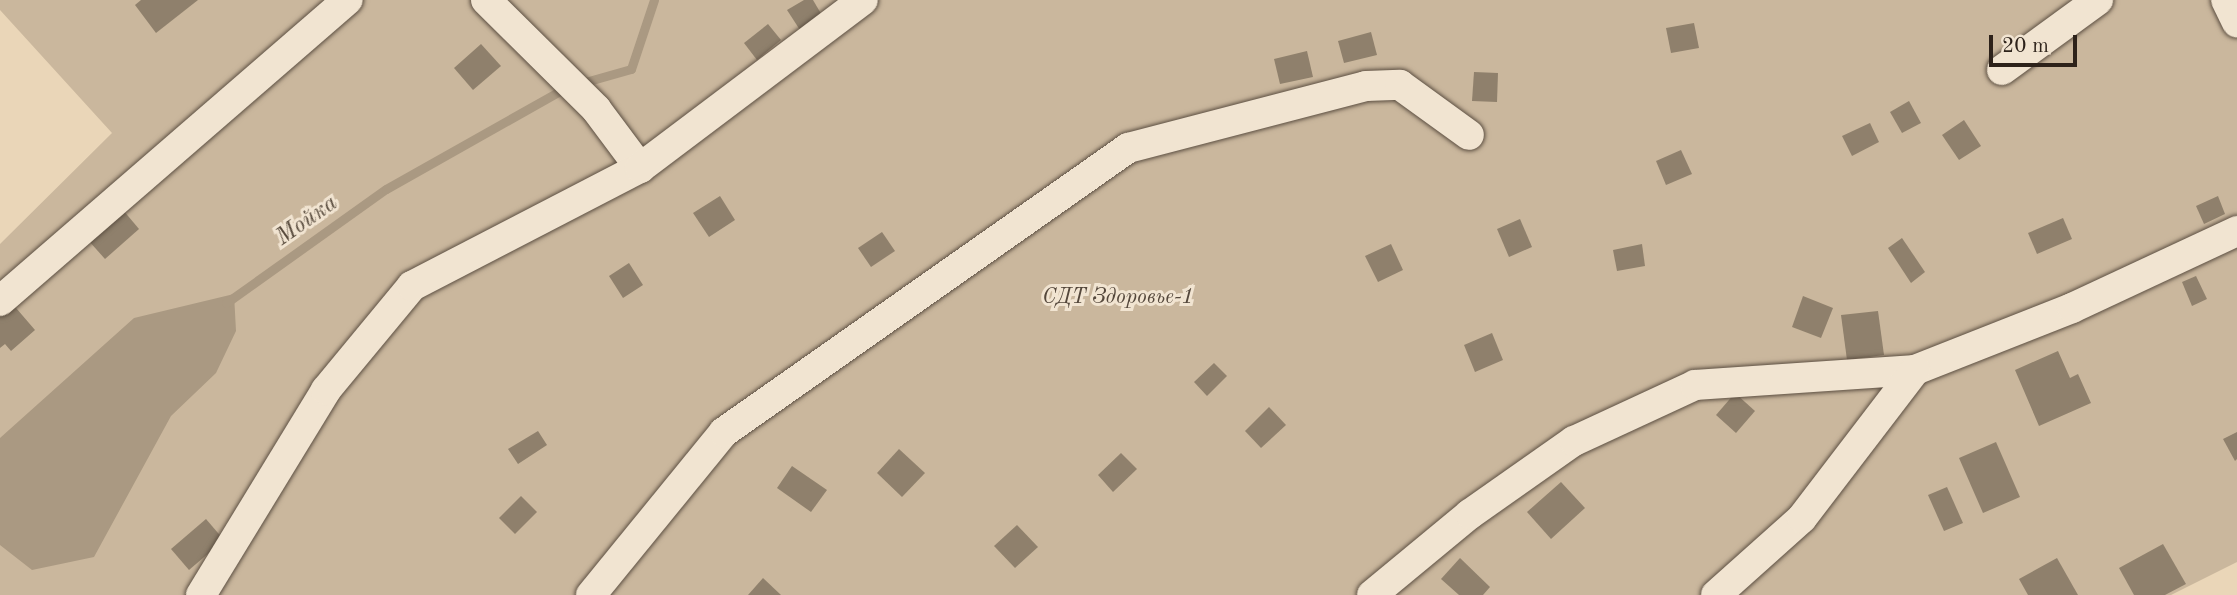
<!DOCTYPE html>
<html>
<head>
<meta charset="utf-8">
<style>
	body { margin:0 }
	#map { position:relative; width:2237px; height:595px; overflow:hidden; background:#ead6b8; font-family:"Old Standard TT",serif }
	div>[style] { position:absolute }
	.green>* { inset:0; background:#cab79d }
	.water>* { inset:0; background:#aa9982 }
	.stream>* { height:9px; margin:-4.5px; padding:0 4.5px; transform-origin:4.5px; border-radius:4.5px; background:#aa9982 }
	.building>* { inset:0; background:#8f806c }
	.roads { filter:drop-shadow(0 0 2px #5c4f42) drop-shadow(0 0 2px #5c4f42) }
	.minor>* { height:30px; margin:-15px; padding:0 15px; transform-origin:15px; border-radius:15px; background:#f1e4d1 }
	span { translate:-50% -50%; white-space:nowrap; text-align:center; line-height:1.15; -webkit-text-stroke:6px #f1e4d1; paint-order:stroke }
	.park-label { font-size:21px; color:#54473b; font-style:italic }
	.water-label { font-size:23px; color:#594c3e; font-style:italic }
	.scale { position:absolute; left:1989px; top:35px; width:88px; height:32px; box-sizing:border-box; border:4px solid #2d221a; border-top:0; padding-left:9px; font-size:21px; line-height:24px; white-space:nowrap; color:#2d221a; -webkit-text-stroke:5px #f1e4d1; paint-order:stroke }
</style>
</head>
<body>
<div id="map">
	<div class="green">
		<i style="clip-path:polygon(0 0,2237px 0,2237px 562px,2171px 595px,0 595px,0 244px,112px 133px,0 10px)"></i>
	</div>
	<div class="water">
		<i style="clip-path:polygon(234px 294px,236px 331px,216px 373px,171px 416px,94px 557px,32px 570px,0 545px,0 438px,134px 318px)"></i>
	</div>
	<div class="stream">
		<i style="left:578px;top:84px;width:55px;rotate:-15.8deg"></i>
		<i style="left:631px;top:69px;width:73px;rotate:-71.6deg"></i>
		<i style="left:226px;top:303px;width:196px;rotate:-35.5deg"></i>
		<i style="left:386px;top:189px;width:206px;rotate:-29.4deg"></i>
	</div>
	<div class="building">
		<i style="clip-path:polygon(141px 0,198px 0,156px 33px,135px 5px)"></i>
		<i style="clip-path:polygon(804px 0,813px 0,823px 17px,800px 30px,787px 10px)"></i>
		<i style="clip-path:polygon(1694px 23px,1699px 48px,1671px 53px,1666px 28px)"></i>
		<i style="clip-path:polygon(768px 24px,781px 40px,757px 60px,744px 43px)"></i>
		<i style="clip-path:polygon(1371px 32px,1377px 55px,1344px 63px,1338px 41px)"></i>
		<i style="clip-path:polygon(481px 44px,501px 66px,473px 90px,454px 68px)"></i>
		<i style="clip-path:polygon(1307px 51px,1313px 77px,1280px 84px,1274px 59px)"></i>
		<i style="clip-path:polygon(1474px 72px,1498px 73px,1497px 102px,1472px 101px)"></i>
		<i style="clip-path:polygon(1909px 101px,1921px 123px,1902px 133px,1890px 112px)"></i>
		<i style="clip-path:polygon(1964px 120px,1981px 146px,1959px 160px,1942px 135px)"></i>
		<i style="clip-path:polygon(1870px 123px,1879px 142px,1852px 156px,1842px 136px)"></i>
		<i style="clip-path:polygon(1681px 150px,1692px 174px,1666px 185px,1656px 161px)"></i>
		<i style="clip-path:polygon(720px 196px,735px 220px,709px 237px,693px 213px)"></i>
		<i style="clip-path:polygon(2218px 196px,2225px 214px,2204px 224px,2196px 206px)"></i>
		<i style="clip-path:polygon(123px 210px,139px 229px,105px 259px,88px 240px)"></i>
		<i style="clip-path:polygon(2063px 218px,2072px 239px,2037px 254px,2028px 233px)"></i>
		<i style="clip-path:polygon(1520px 219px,1532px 247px,1509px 257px,1497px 229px)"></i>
		<i style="clip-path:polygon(882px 232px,895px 251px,871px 267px,858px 248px)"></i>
		<i style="clip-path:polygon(1902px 238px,1925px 272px,1911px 283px,1888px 248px)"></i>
		<i style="clip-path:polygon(1391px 244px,1403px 270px,1378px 282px,1365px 256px)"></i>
		<i style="clip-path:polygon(1642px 244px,1645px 266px,1617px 271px,1613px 250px)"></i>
		<i style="clip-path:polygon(629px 263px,643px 285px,623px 298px,609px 276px)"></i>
		<i style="clip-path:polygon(2196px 276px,2207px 299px,2192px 306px,2182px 282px)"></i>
		<i style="clip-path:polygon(1803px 296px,1833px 308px,1821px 338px,1792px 327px)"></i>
		<i style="clip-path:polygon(10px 301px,35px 330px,11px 351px,5px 344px,0 348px,0 309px)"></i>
		<i style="clip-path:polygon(1878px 311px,1884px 355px,1847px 360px,1841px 315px)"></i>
		<i style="clip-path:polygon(1492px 333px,1503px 360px,1475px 372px,1464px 345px)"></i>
		<i style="clip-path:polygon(2058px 351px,2070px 378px,2078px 374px,2091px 403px,2039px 426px,2015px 370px)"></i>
		<i style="clip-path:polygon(1214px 363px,1227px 376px,1207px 396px,1194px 382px)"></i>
		<i style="clip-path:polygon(1735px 393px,1755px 411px,1736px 433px,1716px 415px)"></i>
		<i style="clip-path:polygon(1269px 407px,1286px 425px,1261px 448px,1245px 431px)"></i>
		<i style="clip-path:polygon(538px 431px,547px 445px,518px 464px,508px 449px)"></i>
		<i style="clip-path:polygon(2237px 432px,2237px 459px,2235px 461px,2223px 439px)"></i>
		<i style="clip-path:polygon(1996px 442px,2020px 497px,1983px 513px,1959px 458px)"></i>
		<i style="clip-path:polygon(899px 449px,925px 473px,902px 497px,877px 473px)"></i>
		<i style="clip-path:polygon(1121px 453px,1137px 469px,1113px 492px,1098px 475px)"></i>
		<i style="clip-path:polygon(792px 466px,827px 490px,811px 512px,777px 488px)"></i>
		<i style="clip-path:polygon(1561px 482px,1585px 508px,1551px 539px,1527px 512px)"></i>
		<i style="clip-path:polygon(1947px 487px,1963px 523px,1944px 531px,1928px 495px)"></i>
		<i style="clip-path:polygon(521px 496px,537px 512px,515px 534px,499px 518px)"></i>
		<i style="clip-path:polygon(206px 519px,224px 540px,189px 570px,171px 549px)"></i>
		<i style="clip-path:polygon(1017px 525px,1038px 547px,1015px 568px,994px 546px)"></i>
		<i style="clip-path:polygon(2163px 544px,2186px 584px,2165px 595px,2134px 595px,2119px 568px)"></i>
		<i style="clip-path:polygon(1460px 558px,1490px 587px,1483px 595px,1459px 595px,1441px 579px)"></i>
		<i style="clip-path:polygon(2057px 558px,2078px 595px,2028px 595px,2019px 579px)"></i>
		<i style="clip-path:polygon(763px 578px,781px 595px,748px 595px)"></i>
	</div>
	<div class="roads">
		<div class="minor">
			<i style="left:486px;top:0;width:155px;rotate:44.7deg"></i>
			<i style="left:596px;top:109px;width:74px;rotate:53.3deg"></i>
			<i style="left:2226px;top:0;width:25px;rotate:64deg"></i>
			<i style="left:2002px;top:70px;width:119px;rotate:-36.1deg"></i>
			<i style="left:0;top:301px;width:460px;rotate:-40.9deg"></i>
			<i style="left:201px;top:595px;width:240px;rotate:-58.6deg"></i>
			<i style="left:326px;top:390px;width:135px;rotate:-50.4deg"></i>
			<i style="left:412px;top:286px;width:257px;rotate:-27.4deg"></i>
			<i style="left:640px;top:168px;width:279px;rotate:-37deg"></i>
			<i style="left:591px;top:595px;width:210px;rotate:-50.8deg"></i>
			<i style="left:724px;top:432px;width:494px;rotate:-35.1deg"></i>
			<i style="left:1128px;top:148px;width:246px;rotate:-14.6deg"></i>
			<i style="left:1366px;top:86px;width:34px;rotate:-2deg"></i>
			<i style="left:1400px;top:85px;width:85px;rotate:35.9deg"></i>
			<i style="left:1372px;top:595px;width:127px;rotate:-39.6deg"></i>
			<i style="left:1470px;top:514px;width:127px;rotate:-35.1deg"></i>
			<i style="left:1574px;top:441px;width:133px;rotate:-24.8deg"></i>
			<i style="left:1695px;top:385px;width:221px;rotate:-3.9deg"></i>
			<i style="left:1915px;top:370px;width:169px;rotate:-21.5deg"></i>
			<i style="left:2072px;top:308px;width:182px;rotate:-25deg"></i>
			<i style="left:1716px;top:595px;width:115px;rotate:-41.8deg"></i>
			<i style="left:1802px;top:518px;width:186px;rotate:-52.6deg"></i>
		</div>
	</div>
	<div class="park-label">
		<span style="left:1118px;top:298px">СДТ Здоровье-1</span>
	</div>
	<div class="water-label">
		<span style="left:307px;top:221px;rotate:-35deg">Мойка</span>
	</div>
	<div class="scale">20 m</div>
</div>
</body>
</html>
